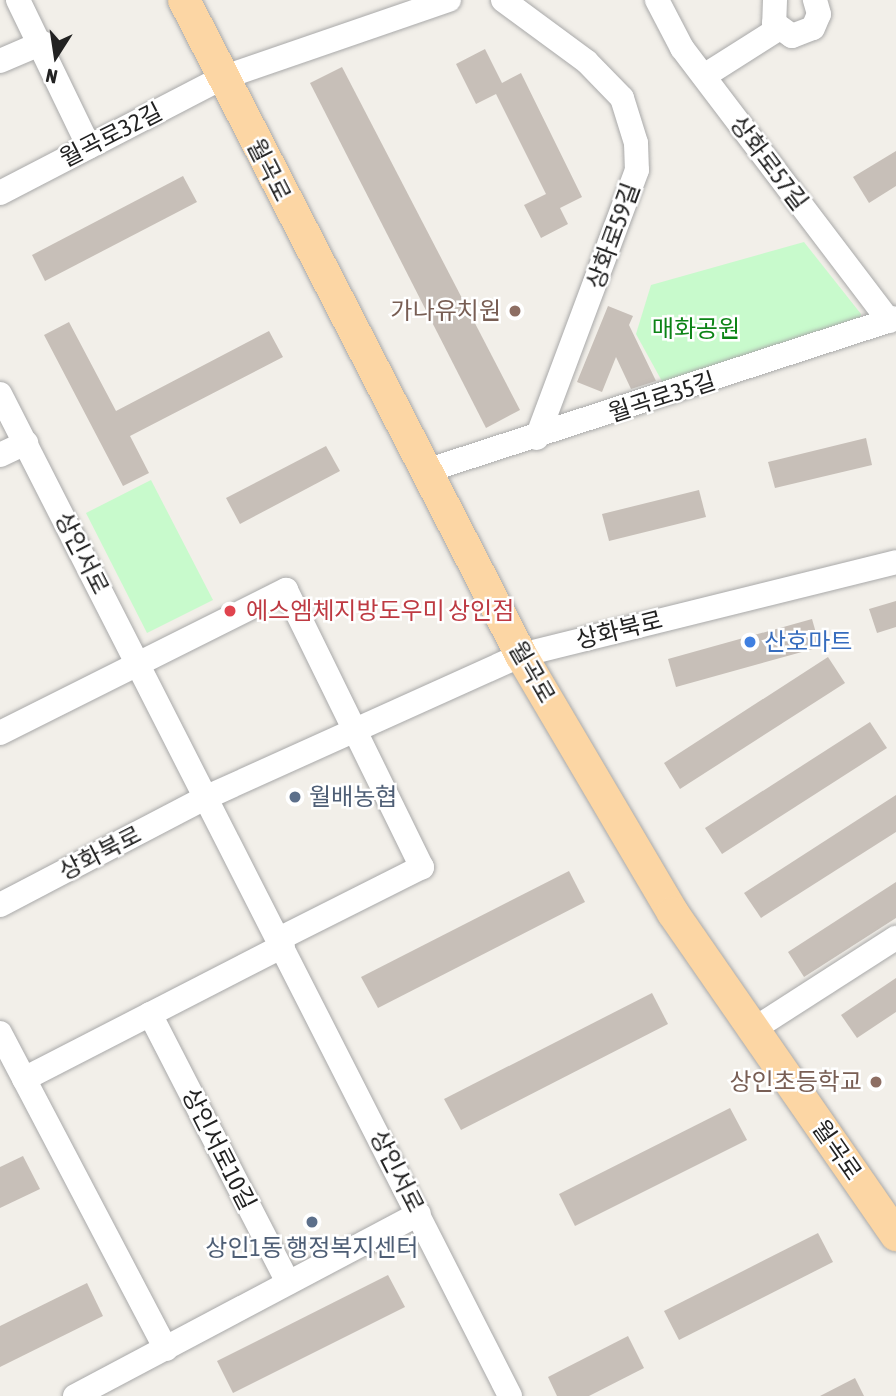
<!DOCTYPE html>
<html>
<head>
<meta charset="utf-8">
<style>
	body { margin:0 }
	#map { position:relative; width:896px; height:1396px; overflow:hidden; background:#f2efe9; font-family:"Asap Condensed","Noto Sans KR",sans-serif }
	div>[style] { position:absolute }
	.park>* { inset:0; background:#c8facc }
	.building>* { inset:0; background:#c7bfb8 }
	.roads { filter:drop-shadow(0 0 2px #a9a9a9) drop-shadow(0 0 2px #a9a9a9) }
	.minor>* { height:24px; margin:-12px; padding:0 12px; transform-origin:12px; border-radius:12px; background:#fff }
	.major>* { height:32px; margin:-16px; padding:0 16px; transform-origin:16px; border-radius:16px; background:#fcd6a4 }
	.dots>* { width:19px; height:19px; translate:-50% -50%; box-sizing:border-box; border:4px solid #fff; border-radius:50% }
	span { translate:-50% -50%; white-space:nowrap; text-align:center; line-height:1.15; -webkit-text-stroke:5px #fff; paint-order:stroke }
	.street-label { font-size:24px; color:#222 }
	.education-label { font-size:24px; color:#785e54 }
	.right { translate:-100% -50%; text-align:right }
	.park-label { font-size:24px; color:#0c8416 }
	.health-label { font-size:24px; color:#be3a42 }
	.left { translate:0 -50%; text-align:left }
	.shop-label { font-size:24px; color:#366cbe }
	.service-label { font-size:24px; color:#4e5e75 }
	.north { position:absolute; left:21px; top:21px; width:70px; height:70px; -webkit-text-stroke:5px #fff; paint-order:stroke; rotate:192deg; font-size:19px; font-weight:700; line-height:28px; text-align:center; color:#222 }
	.north::after { content:''; display:block; margin:auto; width:24px; height:32px; background:#222; clip-path:polygon(50% 0,100% 100%,50% 72%,0 100%) }
</style>
</head>
<body>
<div id="map">
	<div class="park">
		<i style="clip-path:polygon(804px 242px,861px 314px,858px 332px,669px 394px,636px 334px,651px 285px)"></i>
		<i style="clip-path:polygon(151px 480px,213px 600px,147px 633px,86px 513px)"></i>
	</div>
	<div class="building">
		<i style="clip-path:polygon(485px 49px,502px 83px,521px 73px,582px 197px,560px 208px,568px 224px,541px 238px,524px 205px,546px 194px,496px 94px,476px 104px,456px 64px)"></i>
		<i style="clip-path:polygon(342px 67px,520px 410px,486px 428px,310px 83px)"></i>
		<i style="clip-path:polygon(896px 151px,896px 186px,869px 203px,853px 177px)"></i>
		<i style="clip-path:polygon(183px 176px,197px 202px,45px 281px,32px 255px)"></i>
		<i style="clip-path:polygon(608px 306px,633px 316px,629px 325px,656px 381px,631px 389px,616px 357px,602px 392px,577px 382px)"></i>
		<i style="clip-path:polygon(69px 322px,116px 411px,269px 331px,283px 357px,130px 436px,149px 473px,123px 486px,44px 335px)"></i>
		<i style="clip-path:polygon(866px 438px,872px 465px,775px 488px,768px 462px)"></i>
		<i style="clip-path:polygon(326px 446px,340px 471px,240px 524px,226px 498px)"></i>
		<i style="clip-path:polygon(699px 490px,706px 517px,609px 541px,602px 514px)"></i>
		<i style="clip-path:polygon(896px 601px,896px 627px,877px 633px,869px 609px)"></i>
		<i style="clip-path:polygon(812px 619px,820px 647px,676px 687px,668px 659px)"></i>
		<i style="clip-path:polygon(828px 657px,845px 683px,680px 789px,664px 763px)"></i>
		<i style="clip-path:polygon(870px 722px,887px 748px,722px 854px,705px 828px)"></i>
		<i style="clip-path:polygon(896px 795px,896px 832px,761px 918px,744px 893px)"></i>
		<i style="clip-path:polygon(569px 871px,585px 902px,378px 1008px,361px 977px)"></i>
		<i style="clip-path:polygon(896px 882px,896px 918px,804px 977px,788px 952px)"></i>
		<i style="clip-path:polygon(896px 978px,896px 1012px,857px 1038px,841px 1015px)"></i>
		<i style="clip-path:polygon(652px 993px,668px 1024px,461px 1130px,444px 1099px)"></i>
		<i style="clip-path:polygon(730px 1108px,747px 1140px,575px 1226px,559px 1194px)"></i>
		<i style="clip-path:polygon(23px 1156px,40px 1189px,0 1208px,0 1167px)"></i>
		<i style="clip-path:polygon(818px 1233px,833px 1262px,679px 1340px,664px 1311px)"></i>
		<i style="clip-path:polygon(388px 1275px,405px 1307px,233px 1393px,217px 1361px)"></i>
		<i style="clip-path:polygon(87px 1283px,103px 1316px,0 1367px,0 1326px)"></i>
		<i style="clip-path:polygon(628px 1336px,644px 1368px,589px 1396px,557px 1396px,548px 1377px)"></i>
		<i style="clip-path:polygon(855px 1378px,864px 1396px,820px 1396px)"></i>
	</div>
	<div class="roads">
		<div class="minor">
			<i style="left:18px;top:0;width:163px;rotate:64.2deg"></i>
			<i style="left:503px;top:0;width:104px;rotate:36.4deg"></i>
			<i style="left:587px;top:62px;width:50px;rotate:45.8deg"></i>
			<i style="left:622px;top:98px;width:47px;rotate:72.7deg"></i>
			<i style="left:636px;top:143px;width:27px;rotate:88deg"></i>
			<i style="left:637px;top:170px;width:286px;rotate:110.5deg"></i>
			<i style="left:657px;top:0;width:54px;rotate:62.5deg"></i>
			<i style="left:682px;top:48px;width:343px;rotate:52.8deg"></i>
			<i style="left:775px;top:0;width:23px;rotate:92deg"></i>
			<i style="left:774px;top:23px;width:22px;rotate:36deg"></i>
			<i style="left:792px;top:36px;width:22px;rotate:-21deg"></i>
			<i style="left:813px;top:28px;width:15px;rotate:-67deg"></i>
			<i style="left:819px;top:14px;width:15px;rotate:-106deg"></i>
			<i style="left:0;top:61px;width:46px;rotate:-23.2deg"></i>
			<i style="left:704px;top:76px;width:88px;rotate:-32.4deg"></i>
			<i style="left:0;top:193px;width:250px;rotate:-27.4deg"></i>
			<i style="left:222px;top:78px;width:240px;rotate:-19deg"></i>
			<i style="left:0;top:394px;width:1124px;rotate:63.02deg"></i>
			<i style="left:0;top:455px;width:29px;rotate:-25deg"></i>
			<i style="left:426px;top:471px;width:494px;rotate:-18deg"></i>
			<i style="left:0;top:733px;width:320px;rotate:-26.6deg"></i>
			<i style="left:286px;top:590px;width:309px;rotate:63.9deg"></i>
			<i style="left:422px;top:867px;width:160px;rotate:153.3deg"></i>
			<i style="left:0;top:905px;width:233px;rotate:-27.6deg"></i>
			<i style="left:207px;top:797px;width:345px;rotate:-24.3deg"></i>
			<i style="left:521px;top:655px;width:386px;rotate:-13.9deg"></i>
			<i style="left:150px;top:1014px;width:302px;rotate:62.8deg"></i>
			<i style="left:754px;top:1029px;width:169px;rotate:-32.7deg"></i>
			<i style="left:0;top:1033px;width:357px;rotate:62.3deg"></i>
			<i style="left:24px;top:1079px;width:291px;rotate:-27.2deg"></i>
			<i style="left:75px;top:1396px;width:389px;rotate:-27.9deg"></i>
		</div>
		<div class="major">
			<i style="left:184px;top:0;width:737px;rotate:62.77deg"></i>
			<i style="left:521px;top:655px;width:299px;rotate:59.5deg"></i>
			<i style="left:673px;top:913px;width:392px;rotate:55.3deg"></i>
		</div>
	</div>
	<div class="dots">
		<i style="left:515px;top:311px;background:#8d6e63"></i>
		<i style="left:230px;top:611px;background:#e0444e"></i>
		<i style="left:750px;top:642px;background:#3f7fe0"></i>
		<i style="left:295px;top:797px;background:#5c6f8a"></i>
		<i style="left:876px;top:1082px;background:#8d6e63"></i>
		<i style="left:312px;top:1222px;background:#5c6f8a"></i>
	</div>
	<div class="street-label">
		<span style="left:111px;top:135px;rotate:-27deg">월곡로32길</span>
		<span style="left:769px;top:163px;rotate:53deg">상화로57길</span>
		<span style="left:269px;top:170px;rotate:63deg">월곡로</span>
		<span style="left:613px;top:236px;rotate:-70deg">상화로59길</span>
		<span style="left:662px;top:397px;rotate:-18deg">월곡로35길</span>
		<span style="left:82px;top:553px;rotate:63deg">상인서로</span>
		<span style="left:619px;top:630px;rotate:-14deg">상화북로</span>
		<span style="left:532px;top:672px;rotate:60deg">월곡로</span>
		<span style="left:100px;top:853px;rotate:-27deg">상화북로</span>
		<span style="left:219px;top:1149px;rotate:63deg">상인서로10길</span>
		<span style="left:837px;top:1150px;rotate:55deg">월곡로</span>
		<span style="left:397px;top:1171px;rotate:63deg">상인서로</span>
	</div>
	<div class="education-label">
		<span class="right" style="left:501px;top:311px">가나유치원</span>
		<span class="right" style="left:862px;top:1082px">상인초등학교</span>
	</div>
	<div class="park-label">
		<span style="left:696px;top:329px">매화공원</span>
	</div>
	<div class="health-label">
		<span class="left" style="left:246px;top:611px">에스엠체지방도우미 상인점</span>
	</div>
	<div class="shop-label">
		<span class="left" style="left:764px;top:642px">산호마트</span>
	</div>
	<div class="service-label">
		<span class="left" style="left:309px;top:797px">월배농협</span>
		<span style="left:312px;top:1248px">상인1동 행정복지센터</span>
	</div>
	<div class="north">N</div>
</div>
</body>
</html>
